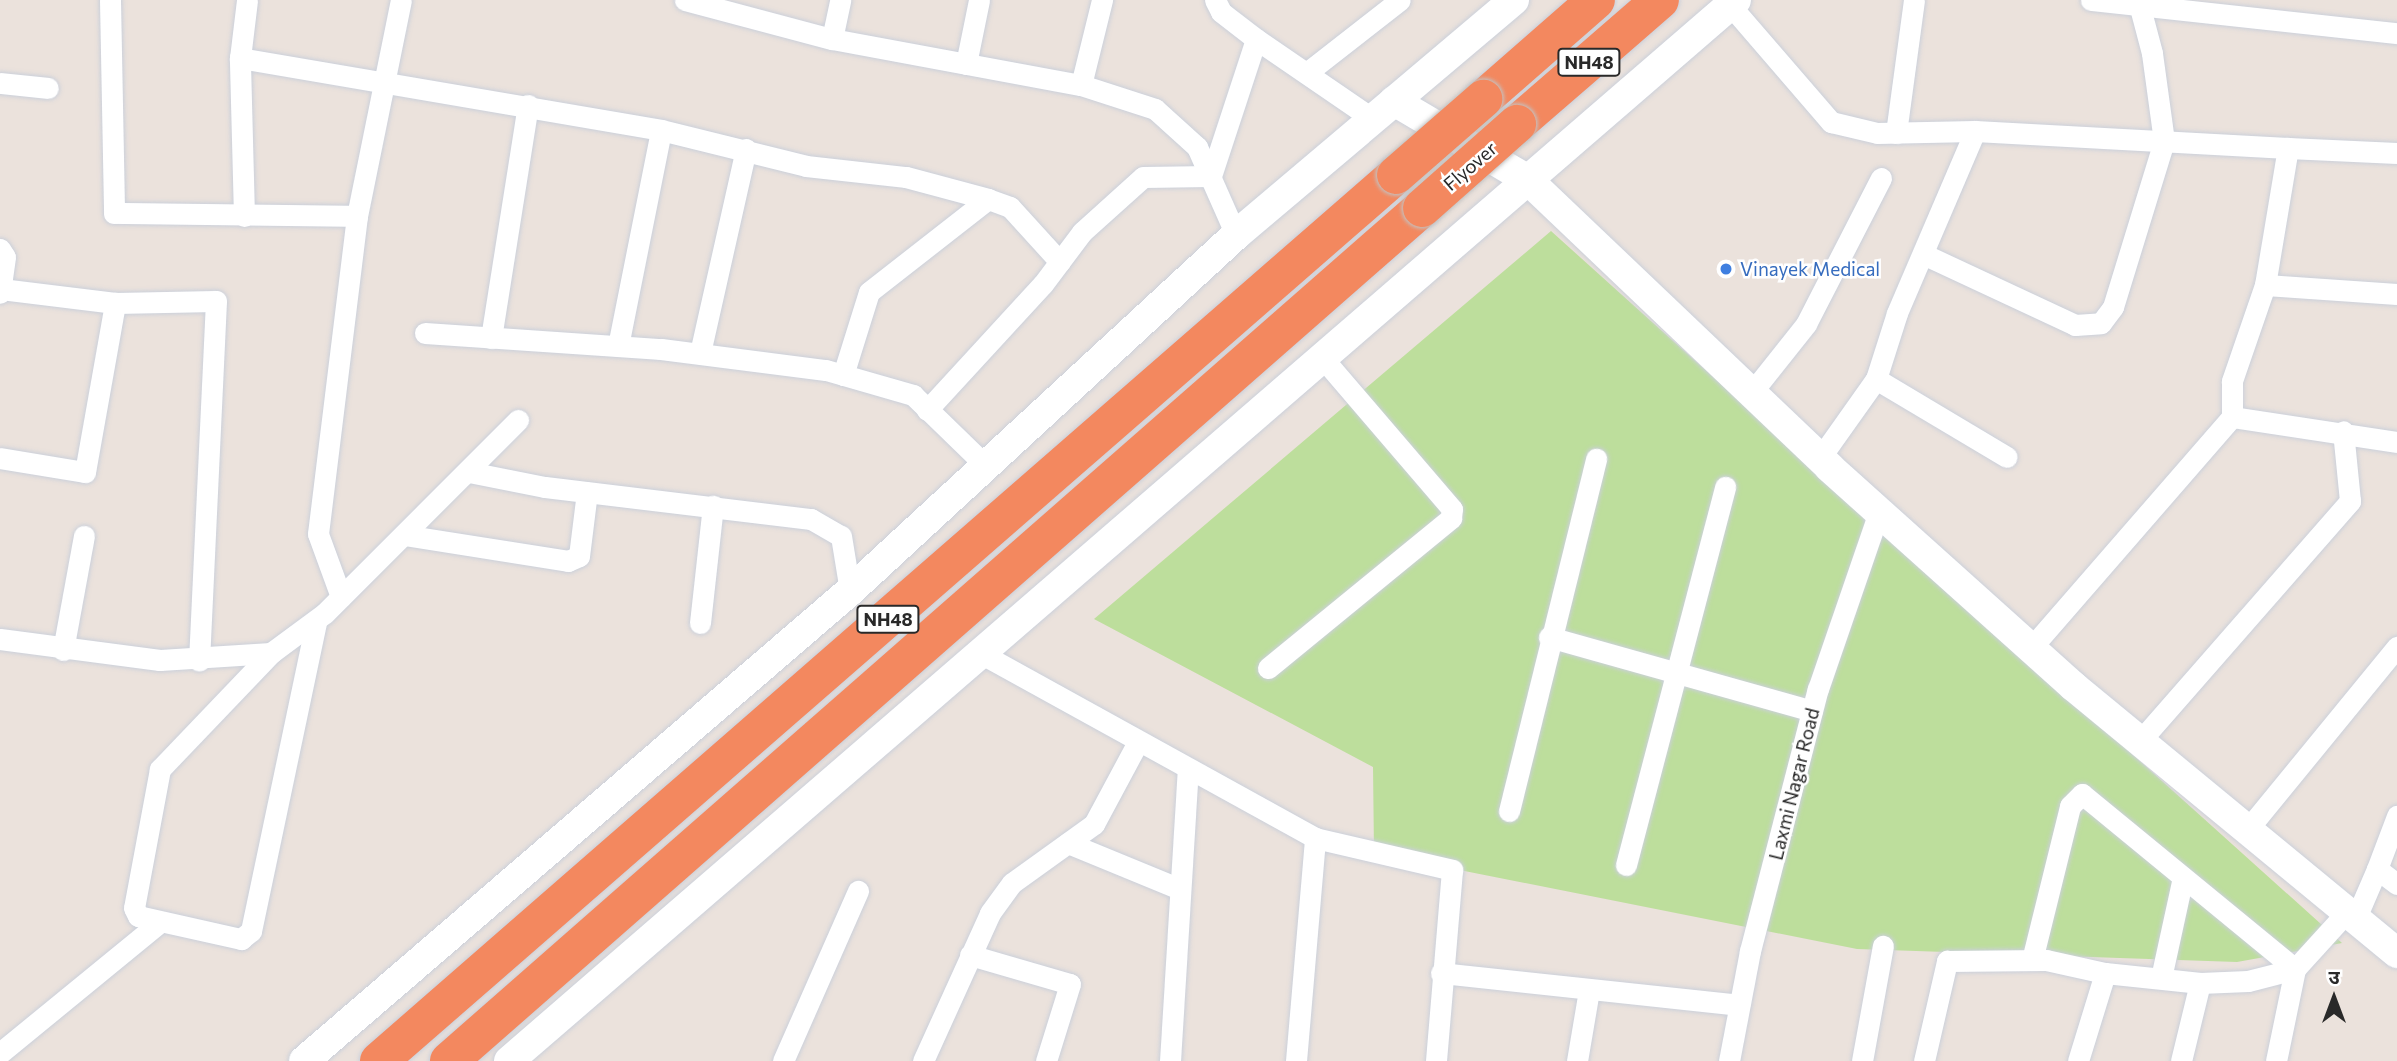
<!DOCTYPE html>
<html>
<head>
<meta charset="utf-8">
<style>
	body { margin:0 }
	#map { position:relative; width:2397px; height:1061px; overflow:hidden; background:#ebe2dc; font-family:Commissioner,"Noto Sans Devanagari",sans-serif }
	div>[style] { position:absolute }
	.green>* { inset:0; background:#bdde9c }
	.roads { filter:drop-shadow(0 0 2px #cbd0da) drop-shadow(0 0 2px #cbd0da) }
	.street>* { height:21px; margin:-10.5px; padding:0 10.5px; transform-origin:10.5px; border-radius:10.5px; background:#fff }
	.secondary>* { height:30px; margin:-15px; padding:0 15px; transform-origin:15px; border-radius:15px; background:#fff }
	.highway>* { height:38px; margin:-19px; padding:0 19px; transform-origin:19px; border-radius:19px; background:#f3885f }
	.bridges { filter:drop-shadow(0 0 2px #c3c3c3) drop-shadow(0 0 2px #c3c3c3) }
	.highway-bridge>* { height:38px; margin:-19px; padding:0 19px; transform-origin:19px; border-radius:19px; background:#f3885f }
	.dots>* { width:19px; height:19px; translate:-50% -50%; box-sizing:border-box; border:4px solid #fff; border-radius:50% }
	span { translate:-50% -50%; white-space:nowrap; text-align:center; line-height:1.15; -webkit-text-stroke:5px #fff; paint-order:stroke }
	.shield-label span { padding:2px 5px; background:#fff; border:2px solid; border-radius:5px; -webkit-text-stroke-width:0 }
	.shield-label { font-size:18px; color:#292929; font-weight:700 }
	.street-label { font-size:19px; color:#292929 }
	.shop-label { font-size:19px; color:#366cbe }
	.left { translate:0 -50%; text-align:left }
	.north { position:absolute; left:2299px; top:963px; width:70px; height:70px; -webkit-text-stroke:5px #fff; paint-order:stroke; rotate:0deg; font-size:19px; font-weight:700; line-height:28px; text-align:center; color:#292929 }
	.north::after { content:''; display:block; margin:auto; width:24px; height:32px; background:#292929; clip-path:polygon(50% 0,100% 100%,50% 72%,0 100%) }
</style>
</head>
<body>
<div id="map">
	<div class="green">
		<i style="clip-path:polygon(1551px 231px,2342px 943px,2237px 962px,1857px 949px,1374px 853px,1373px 767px,1094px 619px)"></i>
	</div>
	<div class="roads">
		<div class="street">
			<i style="left:110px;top:0;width:213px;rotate:88.9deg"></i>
			<i style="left:114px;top:213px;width:243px;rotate:0.7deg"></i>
			<i style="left:357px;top:216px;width:320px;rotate:97deg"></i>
			<i style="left:318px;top:534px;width:67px;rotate:69.9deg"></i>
			<i style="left:685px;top:0;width:152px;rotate:14.9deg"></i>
			<i style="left:832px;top:39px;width:253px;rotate:10.5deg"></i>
			<i style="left:1081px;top:85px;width:78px;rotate:18deg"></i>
			<i style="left:1155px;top:109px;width:57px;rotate:42.1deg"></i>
			<i style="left:1197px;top:147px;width:96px;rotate:66.1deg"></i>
			<i style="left:1215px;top:0;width:13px;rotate:63deg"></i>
			<i style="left:1221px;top:12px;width:44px;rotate:37.6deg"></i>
			<i style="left:1256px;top:39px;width:142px;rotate:34.4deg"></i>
			<i style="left:2091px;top:0;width:308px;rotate:6.2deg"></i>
			<i style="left:1730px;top:5px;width:155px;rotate:49.2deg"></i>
			<i style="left:1831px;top:122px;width:47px;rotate:13.4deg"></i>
			<i style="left:1877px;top:133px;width:98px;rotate:-1.2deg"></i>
			<i style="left:1975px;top:131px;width:313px;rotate:3.1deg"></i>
			<i style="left:832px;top:39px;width:40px;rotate:-78deg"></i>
			<i style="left:240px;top:58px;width:427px;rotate:9.7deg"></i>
			<i style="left:661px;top:130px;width:149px;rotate:13.9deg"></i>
			<i style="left:806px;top:166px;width:101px;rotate:6.3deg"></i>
			<i style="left:906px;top:177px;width:85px;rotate:15deg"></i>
			<i style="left:966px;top:64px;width:65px;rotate:-78.5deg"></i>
			<i style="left:1309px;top:71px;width:115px;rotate:-38deg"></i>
			<i style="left:0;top:83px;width:48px;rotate:5.9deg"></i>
			<i style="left:1081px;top:85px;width:88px;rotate:-76.1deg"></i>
			<i style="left:1896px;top:133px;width:134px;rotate:-82.3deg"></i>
			<i style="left:244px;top:216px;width:158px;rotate:-91.5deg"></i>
			<i style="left:240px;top:58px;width:58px;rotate:-83.1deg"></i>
			<i style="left:357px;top:216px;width:220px;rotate:-78.5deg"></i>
			<i style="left:0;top:249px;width:9px;rotate:58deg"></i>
			<i style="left:5px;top:257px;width:36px;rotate:98deg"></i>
			<i style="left:1923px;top:254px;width:168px;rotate:25deg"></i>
			<i style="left:2075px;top:325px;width:26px;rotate:-4deg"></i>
			<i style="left:2101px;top:323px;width:20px;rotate:-53deg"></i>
			<i style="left:2113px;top:307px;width:174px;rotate:-72.9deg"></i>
			<i style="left:2164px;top:141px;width:89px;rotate:-97.8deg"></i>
			<i style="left:2152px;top:53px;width:55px;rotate:-104.8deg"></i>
			<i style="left:2265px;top:285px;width:139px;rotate:-80.5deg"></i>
			<i style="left:2288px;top:148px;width:109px;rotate:2.6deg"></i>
			<i style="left:1px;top:289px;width:115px;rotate:7deg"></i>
			<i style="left:115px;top:303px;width:101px;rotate:-1.1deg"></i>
			<i style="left:216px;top:301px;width:360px;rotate:92.7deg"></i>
			<i style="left:2397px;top:294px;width:132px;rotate:-176.1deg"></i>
			<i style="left:2265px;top:285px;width:102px;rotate:109deg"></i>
			<i style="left:2232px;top:381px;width:36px;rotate:90deg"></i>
			<i style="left:2232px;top:417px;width:167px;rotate:8.6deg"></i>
			<i style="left:425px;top:333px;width:237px;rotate:3.9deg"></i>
			<i style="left:661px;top:349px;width:166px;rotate:7.3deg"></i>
			<i style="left:826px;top:370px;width:91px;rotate:16deg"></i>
			<i style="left:913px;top:395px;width:103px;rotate:44.2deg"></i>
			<i style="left:491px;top:338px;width:236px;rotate:-81deg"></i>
			<i style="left:618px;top:346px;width:220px;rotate:-78.7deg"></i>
			<i style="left:700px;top:353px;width:209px;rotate:-77.3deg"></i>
			<i style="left:843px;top:375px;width:87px;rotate:-72.6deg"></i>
			<i style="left:869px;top:292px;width:151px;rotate:-38deg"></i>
			<i style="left:988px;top:199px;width:23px;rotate:20deg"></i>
			<i style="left:1010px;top:207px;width:74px;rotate:47.7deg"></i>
			<i style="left:1876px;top:379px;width:152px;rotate:30.8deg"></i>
			<i style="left:1752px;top:392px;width:87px;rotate:-51.5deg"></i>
			<i style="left:1806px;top:324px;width:164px;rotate:-62.8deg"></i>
			<i style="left:927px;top:410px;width:171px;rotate:-47.4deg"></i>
			<i style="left:1043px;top:284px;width:65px;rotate:-53.1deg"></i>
			<i style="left:1082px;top:232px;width:82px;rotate:-42deg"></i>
			<i style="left:1143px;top:177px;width:68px;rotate:-0.8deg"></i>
			<i style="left:1211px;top:176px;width:144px;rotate:-71.8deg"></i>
			<i style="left:0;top:458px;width:86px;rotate:9.4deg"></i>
			<i style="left:85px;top:472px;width:172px;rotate:-79.9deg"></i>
			<i style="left:1820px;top:458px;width:97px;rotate:-54.7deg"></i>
			<i style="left:1876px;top:379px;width:69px;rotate:-72.3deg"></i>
			<i style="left:1897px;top:313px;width:198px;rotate:-66.8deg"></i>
			<i style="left:469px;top:472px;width:77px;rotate:11.2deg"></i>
			<i style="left:545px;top:487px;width:268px;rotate:6.9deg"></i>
			<i style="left:811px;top:519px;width:34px;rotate:30deg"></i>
			<i style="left:841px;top:536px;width:56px;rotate:80.7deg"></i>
			<i style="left:404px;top:535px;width:166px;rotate:9deg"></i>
			<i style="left:568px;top:561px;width:12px;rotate:-24deg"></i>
			<i style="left:579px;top:556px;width:64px;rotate:-82.9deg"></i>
			<i style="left:700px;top:623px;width:118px;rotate:-83.7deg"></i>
			<i style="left:1549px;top:637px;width:273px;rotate:15.7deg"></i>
			<i style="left:0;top:639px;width:161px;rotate:7.5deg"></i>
			<i style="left:160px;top:660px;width:111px;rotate:-3.6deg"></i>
			<i style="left:271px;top:653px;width:67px;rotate:-36.5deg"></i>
			<i style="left:325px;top:613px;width:273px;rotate:-45deg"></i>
			<i style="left:2031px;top:648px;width:306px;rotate:-49deg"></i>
			<i style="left:63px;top:650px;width:116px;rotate:-79.6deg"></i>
			<i style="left:271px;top:653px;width:161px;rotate:133.7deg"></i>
			<i style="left:160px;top:769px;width:141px;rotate:100.6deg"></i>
			<i style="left:134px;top:908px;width:9px;rotate:63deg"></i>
			<i style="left:138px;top:916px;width:106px;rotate:12.6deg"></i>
			<i style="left:241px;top:939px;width:13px;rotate:-39deg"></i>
			<i style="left:251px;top:931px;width:316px;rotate:-78.1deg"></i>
			<i style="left:982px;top:654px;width:380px;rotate:28.9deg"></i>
			<i style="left:1315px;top:838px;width:141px;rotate:13.1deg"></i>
			<i style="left:1452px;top:870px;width:192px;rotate:94.8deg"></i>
			<i style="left:1268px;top:668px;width:237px;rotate:-39.3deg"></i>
			<i style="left:1451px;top:518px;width:9px;rotate:-84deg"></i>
			<i style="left:1452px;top:509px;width:201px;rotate:-130.6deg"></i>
			<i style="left:2140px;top:741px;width:319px;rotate:-48.8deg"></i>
			<i style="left:2350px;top:501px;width:70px;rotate:-95.7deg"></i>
			<i style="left:1509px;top:811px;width:363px;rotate:-76.1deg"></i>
			<i style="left:2247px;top:830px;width:237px;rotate:-50.7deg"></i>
			<i style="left:1068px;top:843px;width:121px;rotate:22.3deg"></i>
			<i style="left:1626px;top:865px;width:391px;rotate:-75.3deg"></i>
			<i style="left:2377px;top:869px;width:57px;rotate:-69.3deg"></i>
			<i style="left:2355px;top:920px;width:56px;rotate:-66.7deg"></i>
			<i style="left:2377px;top:869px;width:25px;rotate:37deg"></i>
			<i style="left:970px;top:955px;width:104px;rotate:16.2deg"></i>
			<i style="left:1070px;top:984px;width:81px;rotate:107.3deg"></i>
			<i style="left:2032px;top:960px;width:159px;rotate:-76.1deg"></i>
			<i style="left:2070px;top:806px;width:17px;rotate:-45deg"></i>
			<i style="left:2082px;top:794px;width:276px;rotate:39.4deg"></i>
			<i style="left:1441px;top:973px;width:300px;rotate:6.1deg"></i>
			<i style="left:2161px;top:978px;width:103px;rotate:-77.7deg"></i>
			<i style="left:0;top:1053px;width:207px;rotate:-39.3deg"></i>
			<i style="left:783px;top:1061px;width:186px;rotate:-66.2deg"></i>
			<i style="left:923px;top:1061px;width:162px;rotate:-65.6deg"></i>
			<i style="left:990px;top:913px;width:37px;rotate:-54deg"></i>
			<i style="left:1012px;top:883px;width:101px;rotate:-35.7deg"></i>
			<i style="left:1094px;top:824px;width:93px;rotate:-61.8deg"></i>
			<i style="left:1170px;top:1061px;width:292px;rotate:-86.5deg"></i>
			<i style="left:1296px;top:1061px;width:224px;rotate:-85.1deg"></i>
			<i style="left:1577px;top:1061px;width:72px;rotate:-80.4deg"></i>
			<i style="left:1729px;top:1061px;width:112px;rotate:-79.2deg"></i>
			<i style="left:1750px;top:951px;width:271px;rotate:-75.5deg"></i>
			<i style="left:1818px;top:689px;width:187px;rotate:-71deg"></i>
			<i style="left:1862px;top:1061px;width:117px;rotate:-79.7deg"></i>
			<i style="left:1924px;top:1061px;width:103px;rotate:-77deg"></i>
			<i style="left:1947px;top:961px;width:99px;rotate:-0.6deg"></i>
			<i style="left:2046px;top:960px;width:60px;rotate:12.4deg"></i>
			<i style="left:2078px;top:1061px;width:92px;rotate:-72.9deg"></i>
			<i style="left:2105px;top:973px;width:96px;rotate:6deg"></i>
			<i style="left:2200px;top:983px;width:48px;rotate:-2.4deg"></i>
			<i style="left:2248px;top:981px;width:49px;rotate:-14.3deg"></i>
			<i style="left:2181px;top:1061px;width:80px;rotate:-76.3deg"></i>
			<i style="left:2276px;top:1061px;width:94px;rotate:-78.3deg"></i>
			<i style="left:2295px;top:969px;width:76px;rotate:-47.7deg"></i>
		</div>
		<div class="secondary">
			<i style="left:1394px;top:101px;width:156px;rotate:30.5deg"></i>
			<i style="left:1528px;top:180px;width:416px;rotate:43.6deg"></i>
			<i style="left:1829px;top:467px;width:328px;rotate:41.9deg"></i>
			<i style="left:2073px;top:686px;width:420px;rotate:39.5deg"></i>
			<i style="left:304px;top:1061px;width:720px;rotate:-40.72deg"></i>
			<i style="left:850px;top:591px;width:525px;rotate:-42.68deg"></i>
			<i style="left:1236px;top:235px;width:364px;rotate:-40.2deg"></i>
			<i style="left:509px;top:1061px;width:1622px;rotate:-40.85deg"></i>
		</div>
		<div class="highway">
			<i style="left:1483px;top:99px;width:150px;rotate:-41.2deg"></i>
			<i style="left:1517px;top:124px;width:189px;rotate:-40.9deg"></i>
			<i style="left:379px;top:1061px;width:1349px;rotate:-41.06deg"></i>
			<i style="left:449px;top:1061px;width:1294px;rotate:-41.24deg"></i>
		</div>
	</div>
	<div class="bridges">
		<div class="highway-bridge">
			<i style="left:1396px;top:175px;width:116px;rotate:-41.1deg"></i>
			<i style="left:1422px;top:208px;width:127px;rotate:-41.5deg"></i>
		</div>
	</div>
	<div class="dots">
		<i style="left:1726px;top:269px;background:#3f7fe0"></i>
	</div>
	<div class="shield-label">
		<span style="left:1589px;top:62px">NH48</span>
		<span style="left:888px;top:619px">NH48</span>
	</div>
	<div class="street-label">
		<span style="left:1470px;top:166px;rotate:-41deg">Flyover</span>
		<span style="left:1794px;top:784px;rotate:-76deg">Laxmi Nagar Road</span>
	</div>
	<div class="shop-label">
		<span class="left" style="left:1740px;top:269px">Vinayek Medical</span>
	</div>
	<div class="north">उ</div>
</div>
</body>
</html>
